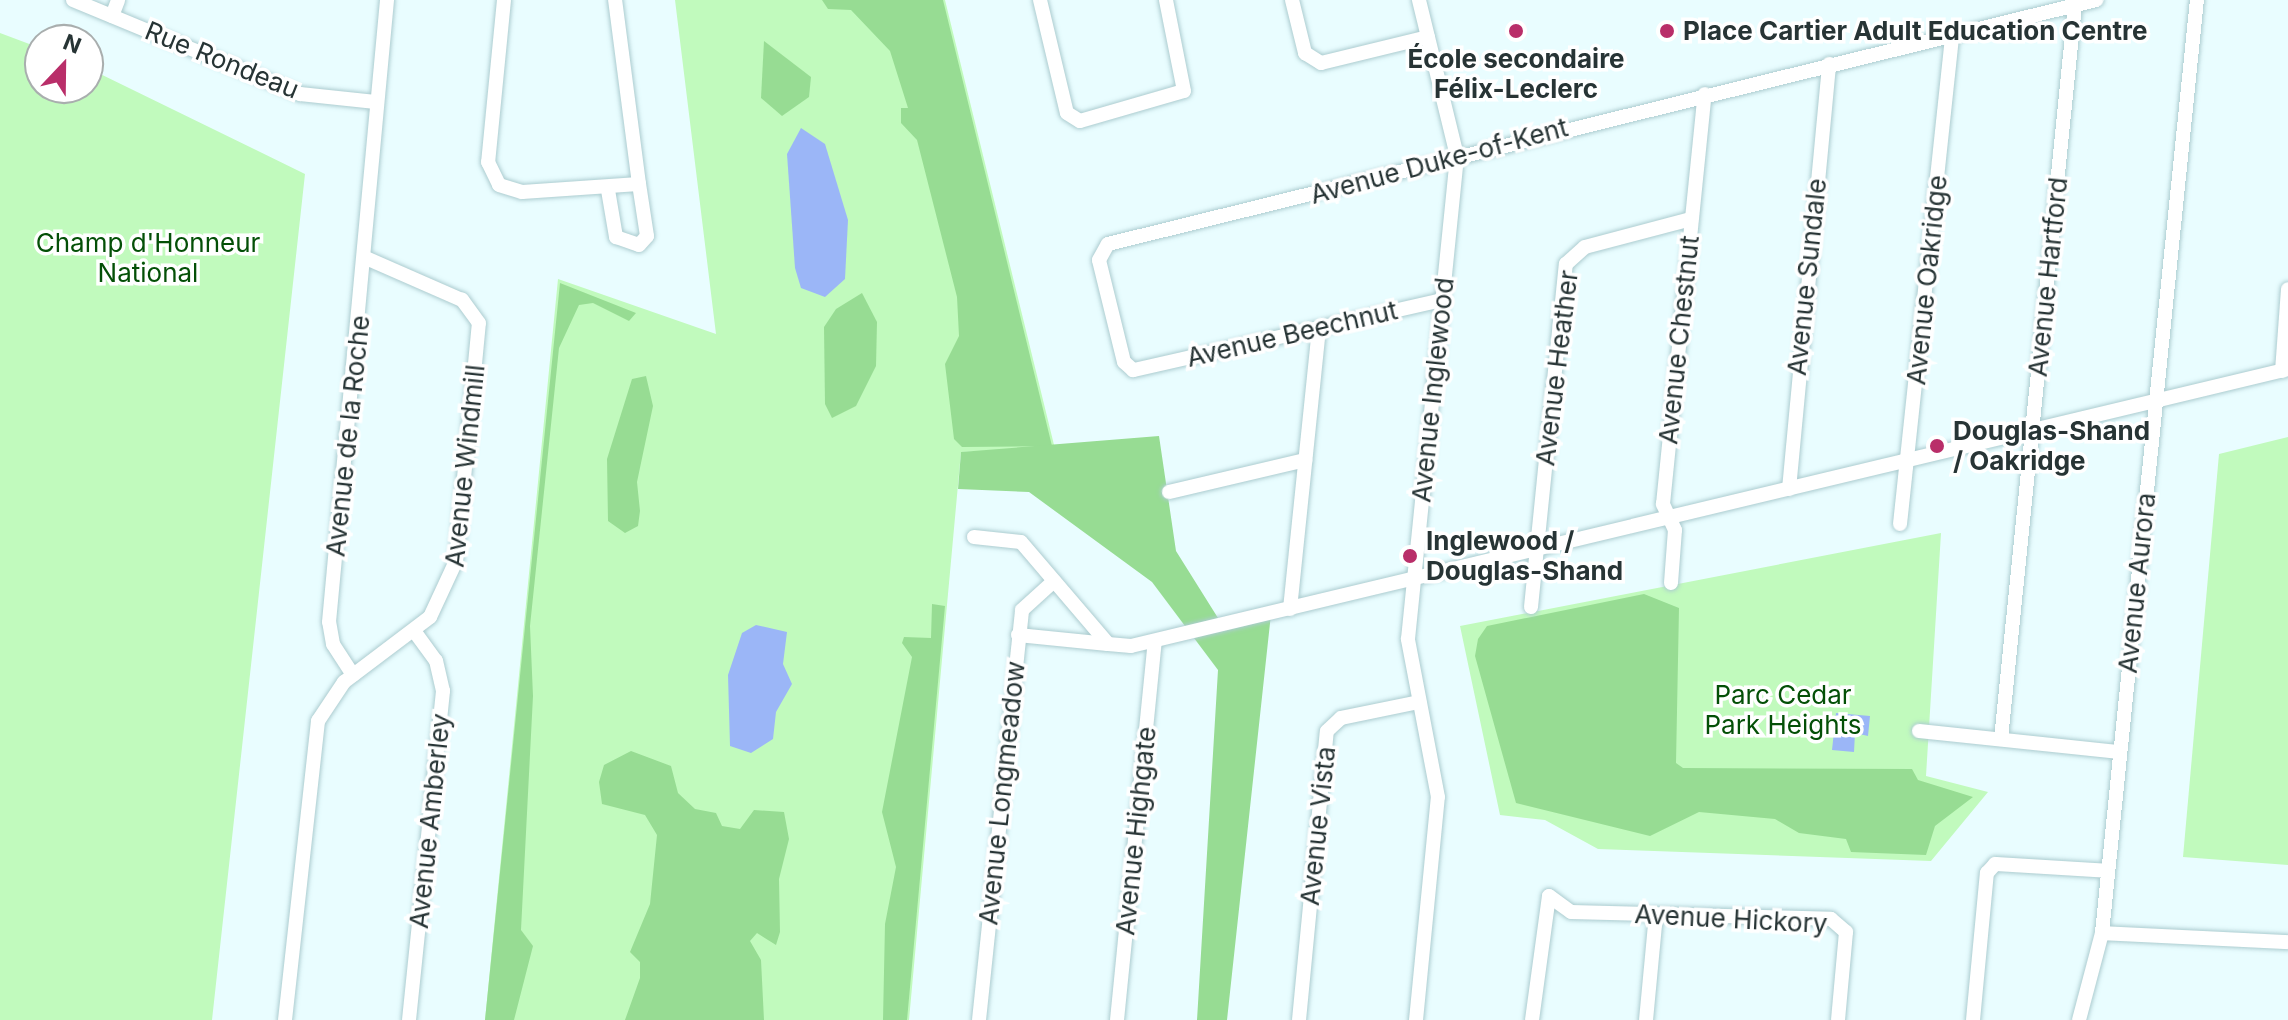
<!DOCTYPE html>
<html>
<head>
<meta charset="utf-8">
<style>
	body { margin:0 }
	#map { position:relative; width:2288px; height:1020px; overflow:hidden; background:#e9fdff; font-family:Inter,sans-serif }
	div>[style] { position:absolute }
	.green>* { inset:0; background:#c1fabd }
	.forest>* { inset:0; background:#97dc93 }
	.water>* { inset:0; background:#9bb6f7 }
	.roads { filter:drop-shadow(0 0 2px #acccd0) drop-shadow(0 0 2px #acccd0) }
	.minor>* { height:14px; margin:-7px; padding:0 7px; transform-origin:7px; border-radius:7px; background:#fff }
	.dots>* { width:22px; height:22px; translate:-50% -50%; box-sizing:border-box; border:4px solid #fff; border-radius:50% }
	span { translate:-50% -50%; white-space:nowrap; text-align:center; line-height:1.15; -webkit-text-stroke:7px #fff; paint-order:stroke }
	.poi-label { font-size:26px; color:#273435; font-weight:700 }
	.left { translate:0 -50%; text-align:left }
	.street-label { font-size:26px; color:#273435 }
	.park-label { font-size:26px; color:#045007 }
	.north { position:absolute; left:24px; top:24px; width:80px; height:80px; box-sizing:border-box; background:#fff; border:2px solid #a9aeae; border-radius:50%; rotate:22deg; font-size:22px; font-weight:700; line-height:32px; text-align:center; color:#273435 }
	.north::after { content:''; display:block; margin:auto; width:28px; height:36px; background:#b92e69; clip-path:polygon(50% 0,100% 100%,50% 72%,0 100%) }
</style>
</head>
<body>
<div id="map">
	<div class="green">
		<i style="clip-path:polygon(675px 0,945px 0,1055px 449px,961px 452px,909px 1020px,485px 1020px,558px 279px,716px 334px)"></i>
		<i style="clip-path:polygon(0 33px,40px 48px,40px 88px,88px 88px,88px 68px,305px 174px,212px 1020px,0 1020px)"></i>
		<i style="clip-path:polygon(2288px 437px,2288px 865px,2183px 857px,2219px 454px)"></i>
		<i style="clip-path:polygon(1941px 533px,1926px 776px,1988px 792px,1931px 861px,1598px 849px,1545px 820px,1500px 815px,1460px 626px)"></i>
	</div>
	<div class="forest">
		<i style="clip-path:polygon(822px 0,943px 0,1052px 446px,962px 447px,954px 439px,945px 364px,959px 336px,957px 297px,917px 140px,901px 123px,901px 108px,908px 108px,890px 51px,851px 10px,828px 9px)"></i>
		<i style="clip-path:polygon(764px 41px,811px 77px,809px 97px,782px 116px,761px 98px)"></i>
		<i style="clip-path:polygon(560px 283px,636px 313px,629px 321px,593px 303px,579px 305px,559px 348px,530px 626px,533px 696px,521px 930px,533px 946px,514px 1020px,485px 1020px)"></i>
		<i style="clip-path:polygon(862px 293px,877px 322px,876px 366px,856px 406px,832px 418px,825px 404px,824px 327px,836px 309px)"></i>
		<i style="clip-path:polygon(646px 376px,653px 406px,637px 482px,640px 511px,638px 526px,625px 533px,608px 521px,607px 459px,632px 379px)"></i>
		<i style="clip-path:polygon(1159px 436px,1176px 551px,1223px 626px,1271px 614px,1227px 1020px,1197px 1020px,1218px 670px,1152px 582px,1029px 492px,958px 489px,961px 452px)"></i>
		<i style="clip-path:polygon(1644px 594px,1679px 608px,1676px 763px,1683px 768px,1912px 769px,1918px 780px,1973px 797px,1935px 826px,1926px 855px,1851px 852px,1846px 839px,1799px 833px,1775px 819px,1699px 812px,1650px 836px,1516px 803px,1475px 656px,1478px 639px,1487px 626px)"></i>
		<i style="clip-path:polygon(932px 604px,945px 606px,907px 1020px,883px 1020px,885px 924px,896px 867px,882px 812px,912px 657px,902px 643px,904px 637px,931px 638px)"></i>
		<i style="clip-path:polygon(631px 751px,671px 766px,678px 793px,695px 809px,716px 813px,722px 826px,740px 829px,754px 810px,784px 812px,789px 839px,779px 879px,780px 932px,776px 945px,757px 933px,750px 941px,761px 960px,764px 1020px,625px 1020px,640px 978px,640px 962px,630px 952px,650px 904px,657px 835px,645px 815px,602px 804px,599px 782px,604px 765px)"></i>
	</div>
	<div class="water">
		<i style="clip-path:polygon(801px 128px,825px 144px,848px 220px,845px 279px,825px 297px,801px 288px,795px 268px,787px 154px)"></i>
		<i style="clip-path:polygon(756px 625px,787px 632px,783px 664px,792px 684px,776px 712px,773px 739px,751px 753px,730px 746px,728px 675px,742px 633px)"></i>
		<i style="clip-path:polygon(1836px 713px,1870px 716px,1868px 736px,1855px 733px,1854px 752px,1832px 750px)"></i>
	</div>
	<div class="roads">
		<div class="minor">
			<i style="left:73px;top:0;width:246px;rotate:22.5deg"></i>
			<i style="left:300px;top:94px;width:76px;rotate:6deg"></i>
			<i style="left:504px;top:0;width:163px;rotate:95.6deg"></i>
			<i style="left:488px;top:162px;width:25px;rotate:64deg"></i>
			<i style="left:499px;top:185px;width:24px;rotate:17deg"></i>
			<i style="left:522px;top:192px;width:117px;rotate:-3.9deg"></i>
			<i style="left:639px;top:184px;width:186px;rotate:-97.4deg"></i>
			<i style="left:1040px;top:0;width:116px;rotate:76.6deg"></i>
			<i style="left:1067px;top:113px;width:15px;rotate:32deg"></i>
			<i style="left:1080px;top:121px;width:108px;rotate:-16.1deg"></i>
			<i style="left:1184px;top:91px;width:93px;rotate:-101.2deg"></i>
			<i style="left:1292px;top:0;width:55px;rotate:76.2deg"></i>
			<i style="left:1305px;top:53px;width:19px;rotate:32deg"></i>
			<i style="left:1321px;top:63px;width:110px;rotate:-13.7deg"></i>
			<i style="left:112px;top:16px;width:17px;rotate:-69deg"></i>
			<i style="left:608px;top:190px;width:48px;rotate:80.3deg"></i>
			<i style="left:616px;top:237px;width:24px;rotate:19deg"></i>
			<i style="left:639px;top:245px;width:12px;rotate:-48deg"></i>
			<i style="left:647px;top:236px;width:53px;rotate:-98.7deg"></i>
			<i style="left:1442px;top:300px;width:317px;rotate:167.2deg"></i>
			<i style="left:1133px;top:370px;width:12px;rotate:-138deg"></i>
			<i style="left:1124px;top:362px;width:105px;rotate:-103.8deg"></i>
			<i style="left:1099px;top:260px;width:18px;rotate:-61deg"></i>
			<i style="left:1108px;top:244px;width:1018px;rotate:-13.87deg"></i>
			<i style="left:2282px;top:371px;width:82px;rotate:-85.8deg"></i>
			<i style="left:1789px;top:489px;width:427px;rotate:-84.6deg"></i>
			<i style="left:1169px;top:492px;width:140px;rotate:-13.2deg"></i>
			<i style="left:1900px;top:524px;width:492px;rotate:-83.9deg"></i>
			<i style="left:974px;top:537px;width:47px;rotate:6.1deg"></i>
			<i style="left:1021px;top:542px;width:134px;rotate:49.5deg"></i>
			<i style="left:1108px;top:644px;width:23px;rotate:5deg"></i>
			<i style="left:1131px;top:646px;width:1190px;rotate:-13.46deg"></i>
			<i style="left:1671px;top:583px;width:53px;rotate:-85.7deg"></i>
			<i style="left:1675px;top:530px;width:29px;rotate:-115deg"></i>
			<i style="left:1663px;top:504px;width:412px;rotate:-84.2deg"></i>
			<i style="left:1531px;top:607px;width:345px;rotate:-84.2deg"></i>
			<i style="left:1566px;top:264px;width:25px;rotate:-42deg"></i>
			<i style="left:1585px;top:247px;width:110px;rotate:-14.8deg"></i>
			<i style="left:1290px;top:609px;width:282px;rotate:-84.1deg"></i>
			<i style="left:1018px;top:635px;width:90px;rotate:5.7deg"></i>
			<i style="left:353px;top:675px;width:37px;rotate:-123deg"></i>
			<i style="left:333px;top:644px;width:22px;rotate:-100deg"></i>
			<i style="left:329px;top:622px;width:625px;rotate:-84.67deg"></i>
			<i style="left:1919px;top:731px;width:202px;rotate:6deg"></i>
			<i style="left:2001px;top:739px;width:738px;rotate:-84.24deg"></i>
			<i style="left:2102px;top:933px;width:186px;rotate:2.8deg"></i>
			<i style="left:285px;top:1020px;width:301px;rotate:-83.7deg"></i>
			<i style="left:318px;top:721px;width:47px;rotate:-56.3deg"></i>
			<i style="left:344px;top:682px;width:108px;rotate:-37.1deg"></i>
			<i style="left:430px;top:617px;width:62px;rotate:-65.1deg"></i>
			<i style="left:456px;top:561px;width:239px;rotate:-84.5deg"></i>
			<i style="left:479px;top:323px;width:29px;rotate:-126deg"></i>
			<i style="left:462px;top:300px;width:105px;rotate:-156.4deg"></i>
			<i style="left:409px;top:1020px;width:331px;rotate:-84.1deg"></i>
			<i style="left:443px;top:691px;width:31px;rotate:-103deg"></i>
			<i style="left:436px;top:661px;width:37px;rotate:-126deg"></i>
			<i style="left:979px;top:1020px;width:412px;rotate:-84deg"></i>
			<i style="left:1022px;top:610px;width:43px;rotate:-42.2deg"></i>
			<i style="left:1117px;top:1020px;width:380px;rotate:-84.3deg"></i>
			<i style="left:1299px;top:1020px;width:290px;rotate:-84.5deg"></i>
			<i style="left:1327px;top:731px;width:19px;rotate:-43deg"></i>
			<i style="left:1341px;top:718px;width:80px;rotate:-11.6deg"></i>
			<i style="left:1416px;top:1020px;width:224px;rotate:-84.4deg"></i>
			<i style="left:1438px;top:797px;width:161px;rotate:-100.8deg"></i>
			<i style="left:1408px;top:639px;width:485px;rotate:-84.2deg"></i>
			<i style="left:1457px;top:156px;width:161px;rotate:-103.7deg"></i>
			<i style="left:1532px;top:1020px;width:125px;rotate:-82.2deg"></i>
			<i style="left:1549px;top:896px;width:27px;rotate:36deg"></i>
			<i style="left:1571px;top:912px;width:260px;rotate:1.5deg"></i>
			<i style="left:1831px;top:919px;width:20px;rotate:41deg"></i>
			<i style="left:1846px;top:932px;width:88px;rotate:95.2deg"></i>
			<i style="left:1646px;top:1020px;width:105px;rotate:-84.6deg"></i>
			<i style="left:1973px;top:1020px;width:148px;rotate:-84.6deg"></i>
			<i style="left:1987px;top:873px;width:12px;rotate:-48deg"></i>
			<i style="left:1995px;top:864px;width:113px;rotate:3.5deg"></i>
			<i style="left:2079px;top:1020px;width:90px;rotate:-75.2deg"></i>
			<i style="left:2102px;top:933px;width:938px;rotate:-84.19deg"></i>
		</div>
	</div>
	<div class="dots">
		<i style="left:1516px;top:31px;background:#b92e69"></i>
		<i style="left:1667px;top:31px;background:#b92e69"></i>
		<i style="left:1937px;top:446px;background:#b92e69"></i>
		<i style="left:1410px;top:556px;background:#b92e69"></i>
	</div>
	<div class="poi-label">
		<span class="left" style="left:1683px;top:31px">Place Cartier Adult Education Centre</span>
		<span style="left:1516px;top:74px">École secondaire<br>Félix-Leclerc</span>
		<span class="left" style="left:1953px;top:446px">Douglas-Shand<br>/ Oakridge</span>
		<span class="left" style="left:1426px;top:556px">Inglewood /<br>Douglas-Shand</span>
	</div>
	<div class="street-label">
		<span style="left:222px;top:60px;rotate:22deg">Rue Rondeau</span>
		<span style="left:1439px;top:161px;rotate:-15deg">Avenue Duke-of-Kent</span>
		<span style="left:1807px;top:277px;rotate:-84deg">Avenue Sundale</span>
		<span style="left:2048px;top:277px;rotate:-84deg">Avenue Hartford</span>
		<span style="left:1927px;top:280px;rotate:-84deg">Avenue Oakridge</span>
		<span style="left:1292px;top:334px;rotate:-13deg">Avenue Beechnut</span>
		<span style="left:1679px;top:340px;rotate:-84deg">Avenue Chestnut</span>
		<span style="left:1557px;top:368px;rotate:-83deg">Avenue Heather</span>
		<span style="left:1433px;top:390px;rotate:-84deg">Avenue Inglewood</span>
		<span style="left:348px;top:436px;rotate:-84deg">Avenue de la Roche</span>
		<span style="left:465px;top:466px;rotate:-84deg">Avenue Windmill</span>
		<span style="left:2137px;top:583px;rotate:-84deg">Avenue Aurora</span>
		<span style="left:1002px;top:793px;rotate:-84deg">Avenue Longmeadow</span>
		<span style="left:430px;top:821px;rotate:-84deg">Avenue Amberley</span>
		<span style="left:1318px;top:826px;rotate:-84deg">Avenue Vista</span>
		<span style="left:1136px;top:831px;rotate:-84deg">Avenue Highgate</span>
		<span style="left:1731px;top:919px;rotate:3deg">Avenue Hickory</span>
	</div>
	<div class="park-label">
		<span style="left:148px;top:258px">Champ d'Honneur<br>National</span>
		<span style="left:1783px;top:710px">Parc Cedar<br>Park Heights</span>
	</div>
	<div class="north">N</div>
</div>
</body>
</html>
